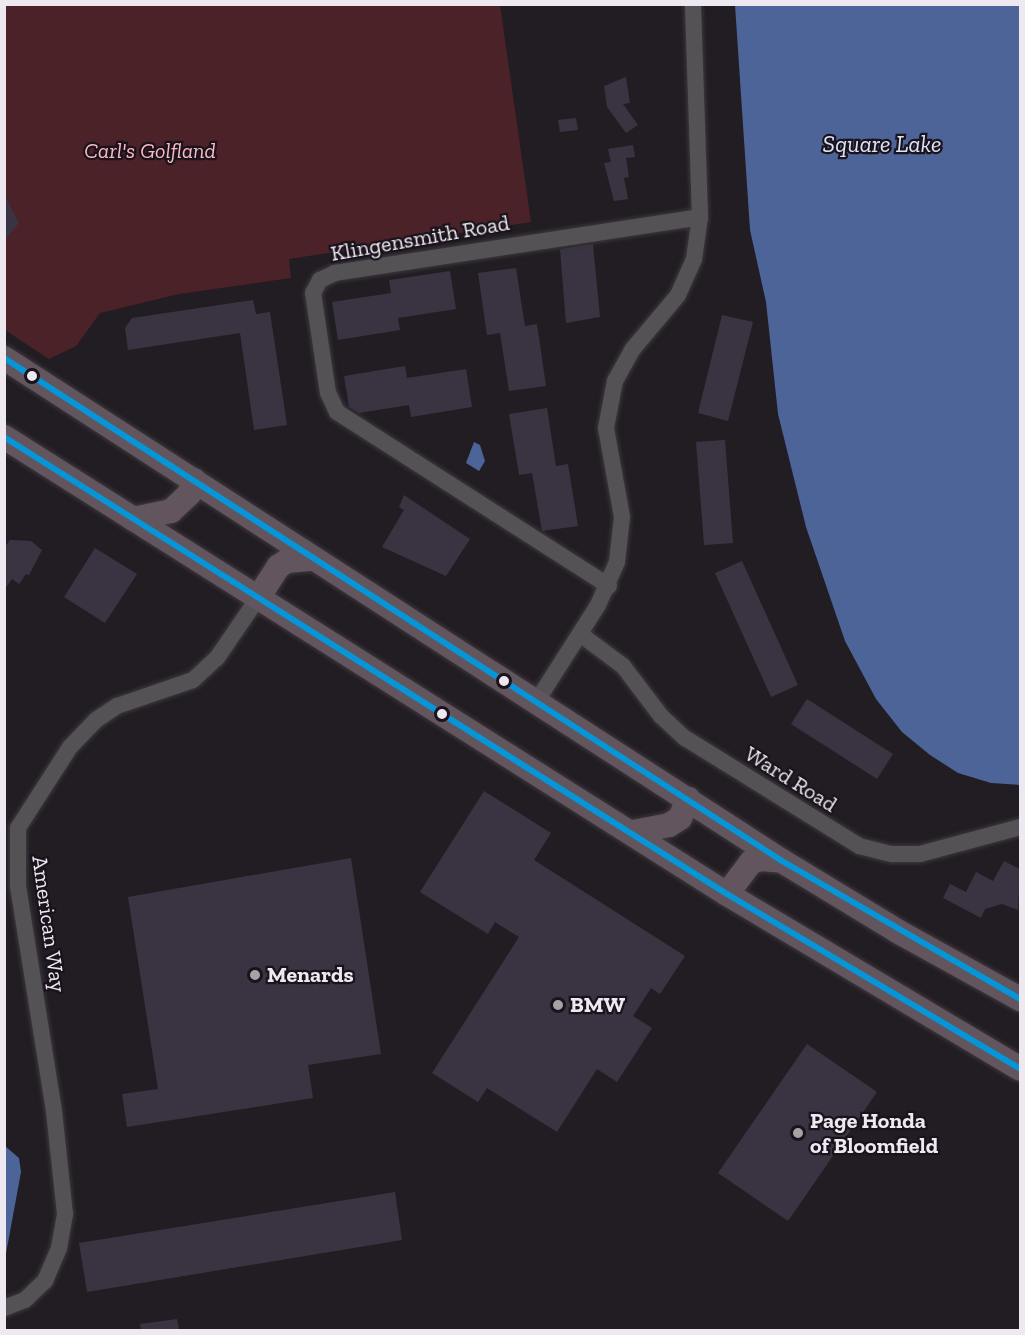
<!DOCTYPE html>
<html>
<head>
<meta charset="utf-8">
<style>
	body { margin:0 }
	#map { position:relative; width:1025px; height:1335px; overflow:hidden; background:#221d23; font-family:"Zilla Slab",serif }
	div>[style] { position:absolute }
	.green>* { inset:0; background:#4c2229 }
	.water>* { inset:0; background:#4c6498 }
	.building>* { inset:0; background:#3a3442 }
	.roads { filter:drop-shadow(0 0 2px #3c393d) drop-shadow(0 0 2px #3c393d) }
	.minor>* { height:16px; margin:-8px; padding:0 8px; transform-origin:8px; border-radius:8px; background:#555256 }
	.highway>* { height:24px; margin:-12px; padding:0 12px; transform-origin:12px; border-radius:12px; background:#62555e }
	.bus-1>* { height:6px; margin:-3px; padding:0 3px; transform-origin:3px; border-radius:3px; background:#0696d7 }
	.dots>* { width:16px; height:16px; translate:-50% -50%; box-sizing:border-box; border:3px solid #1a121c; border-radius:50% }
	span { translate:-50% -50%; white-space:nowrap; text-align:center; line-height:1.15; -webkit-text-stroke:4.5px #1a121c; paint-order:stroke }
	.park-label { font-size:22px; color:#fbbac0; font-style:italic }
	.street-label { font-size:22px; color:#eee9f0 }
	.poi-label { font-size:22px; color:#eee9f0; font-weight:700 }
	.left { translate:0 -50%; text-align:left }
	.water-label { font-size:24px; color:#dbe4f5; font-style:italic }
	.frame { position:absolute; inset:0; border:6px solid #eee9f0; pointer-events:none }
</style>
</head>
<body>
<div id="map">
	<div class="green">
		<i style="clip-path:polygon(4px 5px,500px 5px,531px 222px,289px 259px,291px 278px,179px 294px,100px 313px,76px 346px,49px 359px,5px 330px)"></i>
	</div>
	<div class="water">
		<i style="clip-path:polygon(735px 5px,1020px 5px,1020px 785px,991px 783px,958px 773px,930px 755px,902px 732px,876px 699px,845px 641px,806px 527px,778px 414px,766px 302px,750px 230px)"></i>
		<i style="clip-path:polygon(474px 442px,480px 445px,485px 461px,479px 471px,466px 463px)"></i>
		<i style="clip-path:polygon(5px 1146px,19px 1158px,21px 1172px,5px 1259px)"></i>
	</div>
	<div class="building">
		<i style="clip-path:polygon(626px 77px,630px 103px,623px 104px,638px 125px,626px 133px,607px 107px,604px 86px)"></i>
		<i style="clip-path:polygon(576px 118px,578px 130px,560px 132px,558px 120px)"></i>
		<i style="clip-path:polygon(633px 145px,635px 157px,626px 158px,629px 177px,624px 178px,628px 199px,614px 201px,604px 163px,611px 162px,608px 149px)"></i>
		<i style="clip-path:polygon(4px 194px,19px 223px,4px 241px)"></i>
		<i style="clip-path:polygon(593px 244px,600px 317px,566px 323px,560px 249px)"></i>
		<i style="clip-path:polygon(516px 268px,525px 326px,537px 324px,546px 386px,509px 391px,500px 333px,487px 335px,478px 273px)"></i>
		<i style="clip-path:polygon(450px 271px,456px 309px,398px 318px,400px 330px,338px 340px,332px 302px,391px 293px,389px 280px)"></i>
		<i style="clip-path:polygon(253px 300px,256px 314px,270px 312px,287px 425px,254px 430px,240px 333px,128px 350px,125px 328px,132px 318px)"></i>
		<i style="clip-path:polygon(722px 315px,753px 322px,728px 421px,698px 413px)"></i>
		<i style="clip-path:polygon(405px 366px,407px 378px,466px 369px,472px 407px,411px 417px,409px 405px,359px 413px,349px 407px,344px 376px)"></i>
		<i style="clip-path:polygon(547px 408px,556px 466px,568px 464px,578px 526px,542px 531px,532px 473px,519px 475px,509px 414px)"></i>
		<i style="clip-path:polygon(725px 440px,733px 543px,704px 545px,696px 442px)"></i>
		<i style="clip-path:polygon(404px 495px,470px 539px,446px 576px,382px 547px,404px 510px,399px 507px)"></i>
		<i style="clip-path:polygon(10px 540px,31px 541px,42px 550px,29px 575px,26px 574px,19px 584px,12px 579px,4px 590px,4px 548px)"></i>
		<i style="clip-path:polygon(95px 548px,137px 574px,105px 623px,64px 597px)"></i>
		<i style="clip-path:polygon(742px 561px,798px 685px,771px 697px,715px 573px)"></i>
		<i style="clip-path:polygon(807px 699px,893px 754px,877px 779px,791px 724px)"></i>
		<i style="clip-path:polygon(484px 791px,551px 833px,534px 860px,685px 956px,660px 994px,651px 988px,633px 1016px,652px 1028px,617px 1082px,597px 1069px,557px 1132px,487px 1088px,478px 1102px,432px 1073px,519px 937px,495px 922px,488px 934px,420px 892px)"></i>
		<i style="clip-path:polygon(351px 858px,381px 1054px,308px 1065px,313px 1098px,127px 1127px,122px 1094px,158px 1089px,128px 897px)"></i>
		<i style="clip-path:polygon(1004px 861px,1020px 869px,1018px 910px,1002px 904px,985px 909px,981px 918px,943px 898px,950px 884px,966px 892px,976px 872px,993px 881px)"></i>
		<i style="clip-path:polygon(807px 1044px,877px 1092px,788px 1221px,718px 1173px)"></i>
		<i style="clip-path:polygon(395px 1192px,402px 1240px,87px 1292px,79px 1243px)"></i>
		<i style="clip-path:polygon(177px 1319px,179px 1330px,141px 1330px,140px 1324px)"></i>
	</div>
	<div class="roads">
		<div class="minor">
			<i style="left:609px;top:586px;width:323px;rotate:-147.4deg"></i>
			<i style="left:337px;top:412px;width:21px;rotate:-115deg"></i>
			<i style="left:328px;top:393px;width:101px;rotate:-98.5deg"></i>
			<i style="left:313px;top:293px;width:15px;rotate:-62deg"></i>
			<i style="left:320px;top:280px;width:17px;rotate:-25deg"></i>
			<i style="left:335px;top:273px;width:369px;rotate:-8.7deg"></i>
			<i style="left:580px;top:634px;width:54px;rotate:36.7deg"></i>
			<i style="left:623px;top:666px;width:63px;rotate:52.8deg"></i>
			<i style="left:661px;top:716px;width:33px;rotate:43deg"></i>
			<i style="left:685px;top:738px;width:205px;rotate:31.8deg"></i>
			<i style="left:859px;top:846px;width:34px;rotate:14deg"></i>
			<i style="left:892px;top:854px;width:28px"></i>
			<i style="left:920px;top:854px;width:104px;rotate:-15.1deg"></i>
			<i style="left:535px;top:704px;width:117px;rotate:-57.5deg"></i>
			<i style="left:598px;top:605px;width:47px;rotate:-66.2deg"></i>
			<i style="left:617px;top:562px;width:45px;rotate:-83.7deg"></i>
			<i style="left:622px;top:517px;width:90px;rotate:-100.2deg"></i>
			<i style="left:606px;top:428px;width:48px;rotate:-79.2deg"></i>
			<i style="left:615px;top:381px;width:35px;rotate:-61deg"></i>
			<i style="left:632px;top:350px;width:72px;rotate:-50.1deg"></i>
			<i style="left:678px;top:295px;width:39px;rotate:-66deg"></i>
			<i style="left:694px;top:259px;width:42px;rotate:-81.9deg"></i>
			<i style="left:700px;top:217px;width:213px;rotate:-91.9deg"></i>
			<i style="left:4px;top:1308px;width:22px;rotate:-21deg"></i>
			<i style="left:25px;top:1300px;width:28px;rotate:-44deg"></i>
			<i style="left:45px;top:1281px;width:36px;rotate:-67deg"></i>
			<i style="left:59px;top:1248px;width:35px;rotate:-80deg"></i>
			<i style="left:65px;top:1214px;width:104px;rotate:-96.1deg"></i>
			<i style="left:54px;top:1111px;width:228px;rotate:-99.1deg"></i>
			<i style="left:18px;top:886px;width:58px;rotate:-90deg"></i>
			<i style="left:18px;top:828px;width:96px;rotate:-57.3deg"></i>
			<i style="left:70px;top:747px;width:37px;rotate:-46deg"></i>
			<i style="left:96px;top:720px;width:25px;rotate:-34deg"></i>
			<i style="left:117px;top:706px;width:80px;rotate:-18.9deg"></i>
			<i style="left:193px;top:680px;width:33px;rotate:-43deg"></i>
			<i style="left:217px;top:658px;width:73px;rotate:-55.7deg"></i>
		</div>
		<div class="highway">
			<i style="left:4px;top:358px;width:926px;rotate:32.88deg"></i>
			<i style="left:782px;top:861px;width:135px;rotate:31.3deg"></i>
			<i style="left:897px;top:931px;width:141px;rotate:28.9deg"></i>
			<i style="left:4px;top:437px;width:855px;rotate:32.3deg"></i>
			<i style="left:727px;top:894px;width:341px;rotate:30.8deg"></i>
			<i style="left:133px;top:519px;width:39px;rotate:-12deg"></i>
			<i style="left:171px;top:511px;width:25px;rotate:-43deg"></i>
			<i style="left:189px;top:494px;width:15px;rotate:-70deg"></i>
			<i style="left:258px;top:598px;width:38px;rotate:-57deg"></i>
			<i style="left:279px;top:566px;width:9px;rotate:-32deg"></i>
			<i style="left:287px;top:561px;width:25px;rotate:-5deg"></i>
			<i style="left:633px;top:832px;width:37px;rotate:-11deg"></i>
			<i style="left:669px;top:825px;width:13px;rotate:-32deg"></i>
			<i style="left:680px;top:818px;width:21px;rotate:-67deg"></i>
			<i style="left:727px;top:894px;width:40px;rotate:-53deg"></i>
			<i style="left:751px;top:862px;width:9px;rotate:-18deg"></i>
			<i style="left:760px;top:859px;width:22px;rotate:5deg"></i>
		</div>
	</div>
	<div class="bus-1">
		<i style="left:4px;top:358px;width:926px;rotate:32.88deg"></i>
		<i style="left:782px;top:861px;width:275px;rotate:30.1deg"></i>
		<i style="left:4px;top:437px;width:855px;rotate:32.3deg"></i>
		<i style="left:727px;top:894px;width:341px;rotate:30.8deg"></i>
	</div>
	<div class="dots">
		<i style="left:32px;top:376px;background:#eee9f0"></i>
		<i style="left:504px;top:681px;background:#eee9f0"></i>
		<i style="left:442px;top:714px;background:#eee9f0"></i>
		<i style="left:255px;top:975px;background:#a7a2a8"></i>
		<i style="left:558px;top:1005px;background:#a7a2a8"></i>
		<i style="left:798px;top:1133px;background:#a7a2a8"></i>
	</div>
	<div class="park-label">
		<span style="left:150px;top:151px">Carl's Golfland</span>
	</div>
	<div class="street-label">
		<span style="left:420px;top:238px;rotate:-10deg">Klingensmith Road</span>
		<span style="left:791px;top:779px;rotate:32deg">Ward Road</span>
		<span style="left:49px;top:924px;rotate:82deg">American Way</span>
	</div>
	<div class="poi-label">
		<span class="left" style="left:267px;top:975px">Menards</span>
		<span class="left" style="left:570px;top:1005px">BMW</span>
		<span class="left" style="left:810px;top:1133px">Page Honda<br>of Bloomfield</span>
	</div>
	<div class="water-label">
		<span style="left:882px;top:144px">Square Lake</span>
	</div>
	<div class="frame"></div>
</div>
</body>
</html>
